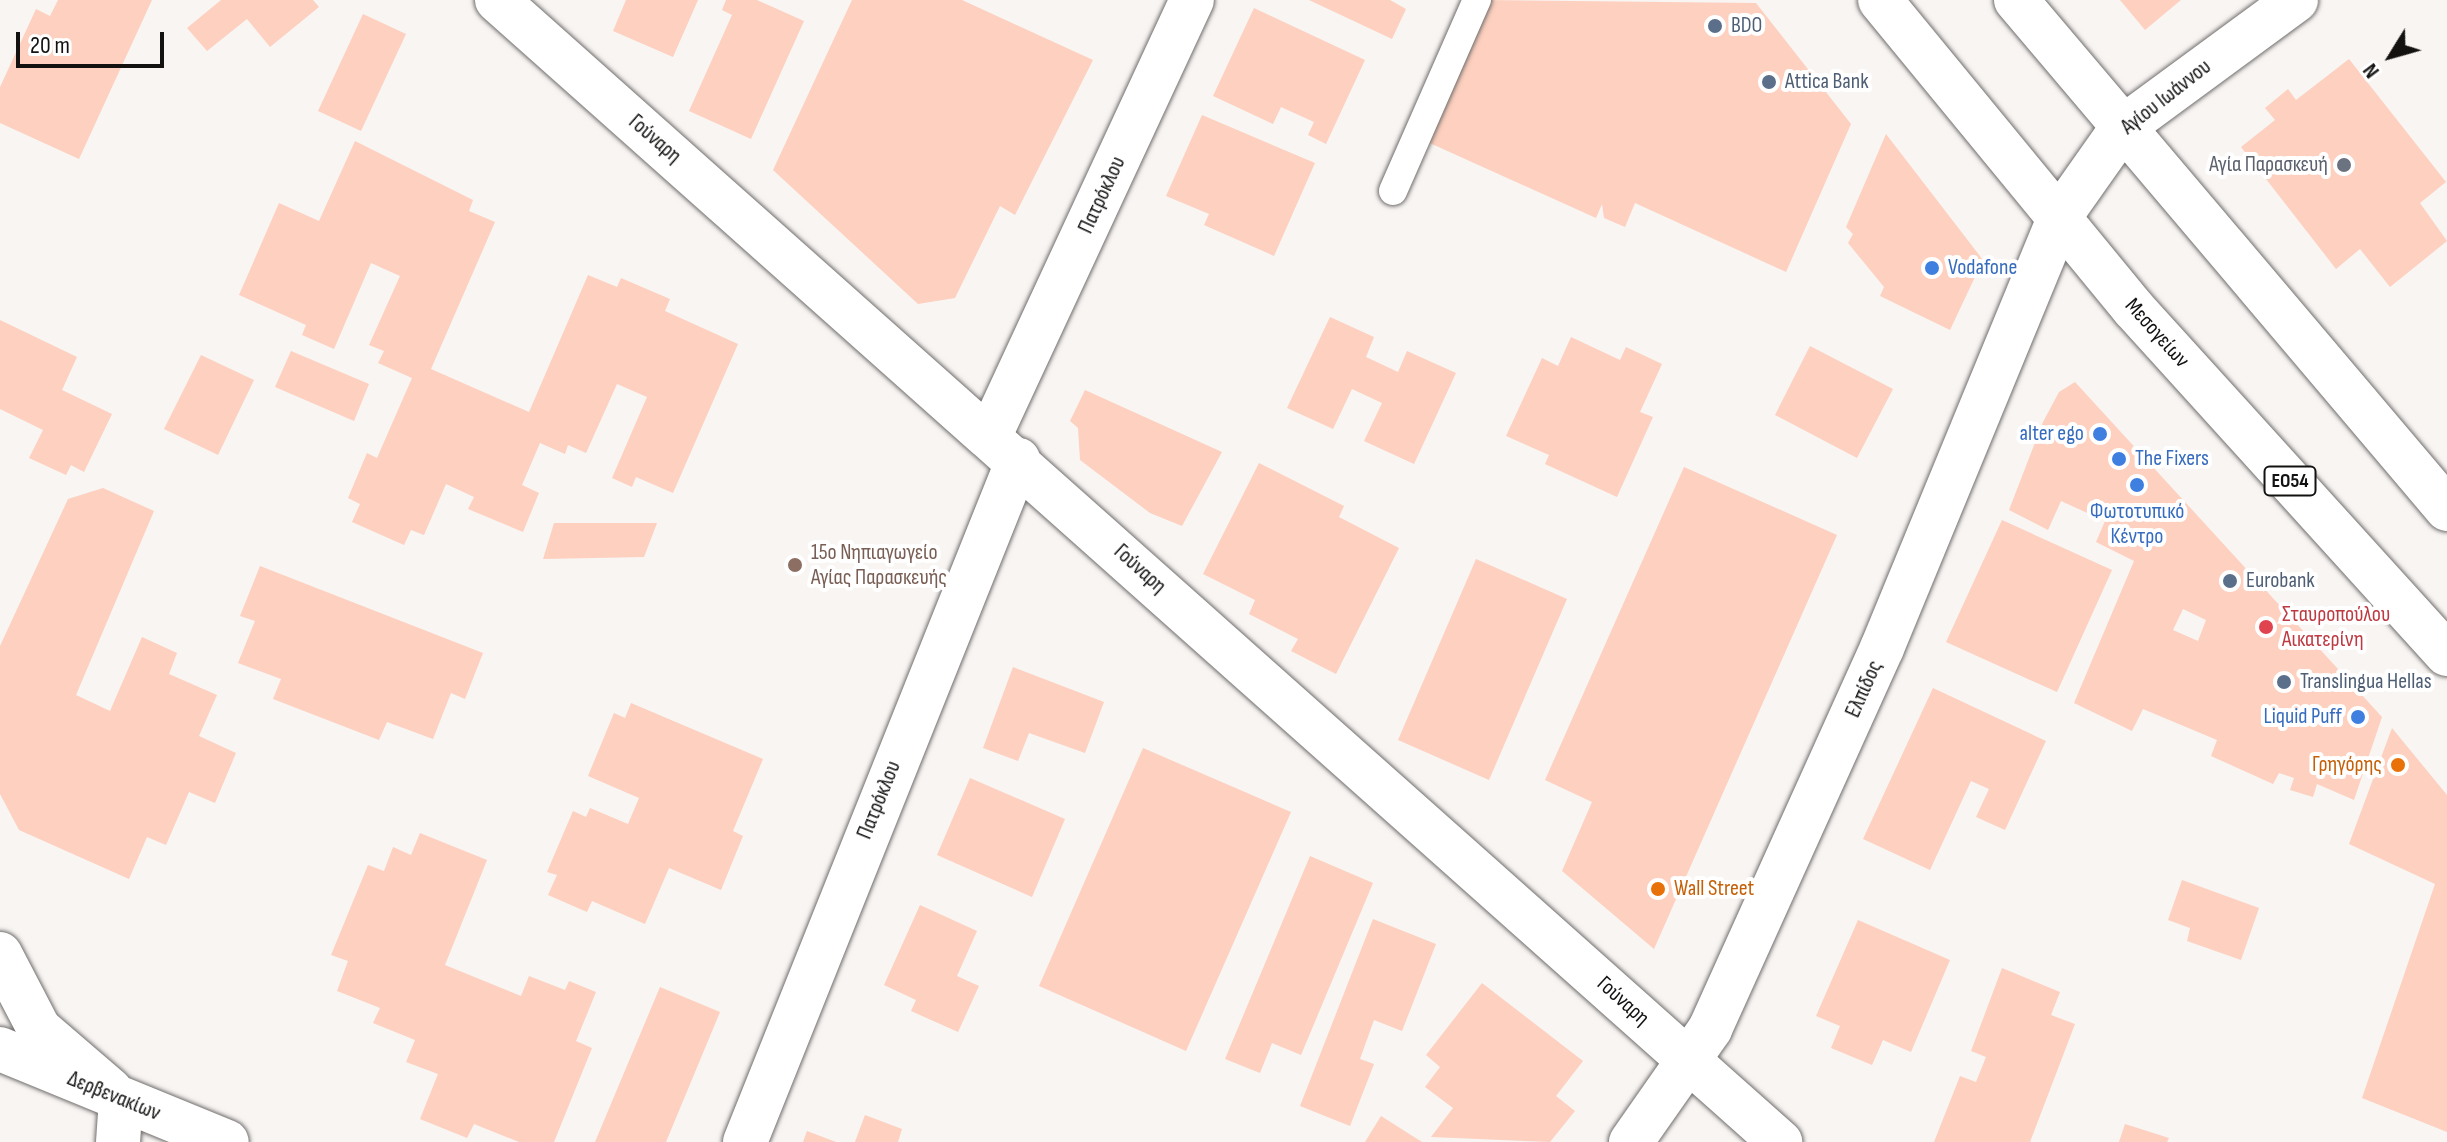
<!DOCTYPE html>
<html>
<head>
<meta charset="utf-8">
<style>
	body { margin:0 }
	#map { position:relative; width:2447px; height:1142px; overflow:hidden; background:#f8f5f3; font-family:"Sofia Sans Condensed",sans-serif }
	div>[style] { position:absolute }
	.building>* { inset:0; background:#fdd0bf }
	.roads { filter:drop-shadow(0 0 2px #706d6c) drop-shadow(0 0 2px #706d6c) }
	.service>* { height:28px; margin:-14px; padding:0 14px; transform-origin:14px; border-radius:14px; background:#fff }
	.minor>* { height:44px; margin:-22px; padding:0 22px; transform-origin:22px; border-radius:22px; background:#fff }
	.tertiary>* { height:44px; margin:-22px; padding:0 22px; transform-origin:22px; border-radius:22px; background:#fff }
	.primary>* { height:44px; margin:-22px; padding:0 22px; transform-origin:22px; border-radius:22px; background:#fff }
	.dots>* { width:22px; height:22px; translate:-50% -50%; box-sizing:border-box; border:4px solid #fff; border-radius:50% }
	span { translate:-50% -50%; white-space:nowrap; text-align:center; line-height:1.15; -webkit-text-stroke:8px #fff; paint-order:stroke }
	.shield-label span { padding:2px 6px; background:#fff; border:2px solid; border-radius:6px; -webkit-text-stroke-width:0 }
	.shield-label { font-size:20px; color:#131211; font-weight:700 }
	.service-label { font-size:22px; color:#4e5e75 }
	.left { translate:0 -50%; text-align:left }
	.street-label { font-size:22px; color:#131211 }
	.worship-label { font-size:22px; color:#5b616d }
	.right { translate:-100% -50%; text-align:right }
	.shop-label { font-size:22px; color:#366cbe }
	.education-label { font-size:22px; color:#785e54 }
	.health-label { font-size:22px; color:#be3a42 }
	.food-label { font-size:22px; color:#c56008 }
	.north { position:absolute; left:2351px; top:16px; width:80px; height:80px; -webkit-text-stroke:6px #fff; paint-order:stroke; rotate:233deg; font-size:22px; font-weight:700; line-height:32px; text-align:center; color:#131211 }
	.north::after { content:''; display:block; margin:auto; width:28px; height:36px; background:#131211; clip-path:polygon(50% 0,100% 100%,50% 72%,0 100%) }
	.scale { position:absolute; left:16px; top:32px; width:148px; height:36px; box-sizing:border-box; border:4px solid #131211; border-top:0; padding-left:10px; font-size:24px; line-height:28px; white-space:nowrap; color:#131211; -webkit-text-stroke:6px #fff; paint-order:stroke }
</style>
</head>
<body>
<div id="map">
	<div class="building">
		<i style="clip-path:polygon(58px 0,152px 0,79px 159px,0 123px,0 87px,36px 9px,50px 16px)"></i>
		<i style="clip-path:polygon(221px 0,313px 0,319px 7px,270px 47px,247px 19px,207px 51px,187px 28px)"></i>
		<i style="clip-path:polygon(626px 0,698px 0,673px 57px,613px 31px)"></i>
		<i style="clip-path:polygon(726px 0,757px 0,804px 21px,751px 139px,689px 111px,732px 15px,722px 10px)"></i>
		<i style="clip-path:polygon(852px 0,962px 0,1093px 60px,1015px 215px,1000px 206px,955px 298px,918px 304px,773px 170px)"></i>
		<i style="clip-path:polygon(1309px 0,1390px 0,1406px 9px,1392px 39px)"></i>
		<i style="clip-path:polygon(1486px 0,1756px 3px,1851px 124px,1786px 272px,1635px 203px,1625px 227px,1604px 218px,1602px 204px,1596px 218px,1423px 140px)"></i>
		<i style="clip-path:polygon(2120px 0,2181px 0,2145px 30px)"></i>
		<i style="clip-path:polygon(1254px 8px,1365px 60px,1326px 144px,1308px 135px,1314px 122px,1281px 107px,1273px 124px,1213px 96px)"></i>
		<i style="clip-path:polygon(363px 14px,406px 34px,361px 131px,318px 111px)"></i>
		<i style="clip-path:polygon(2349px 59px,2446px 182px,2420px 203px,2447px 241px,2390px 287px,2360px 249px,2336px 269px,2241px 147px,2275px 120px,2265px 108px,2288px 89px,2296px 100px)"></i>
		<i style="clip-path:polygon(1202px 115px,1315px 163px,1274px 256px,1204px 225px,1209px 214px,1166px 196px)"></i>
		<i style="clip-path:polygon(1886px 134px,1983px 260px,1950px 330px,1880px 296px,1884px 287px,1848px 243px,1853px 234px,1846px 227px)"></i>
		<i style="clip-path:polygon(355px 141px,473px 200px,469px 211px,495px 222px,431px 369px,529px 412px,588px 275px,617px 287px,621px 278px,670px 299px,665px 311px,738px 344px,673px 493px,636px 477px,632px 487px,612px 478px,647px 397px,617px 384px,586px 453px,568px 445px,565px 454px,540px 443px,522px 485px,539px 493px,523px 532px,468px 509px,474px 497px,446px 484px,424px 535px,411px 530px,404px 545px,352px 522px,360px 504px,348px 498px,367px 453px,377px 458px,412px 378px,378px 363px,384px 351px,369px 345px,400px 276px,371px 263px,334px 349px,302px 335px,306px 325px,239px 295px,279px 203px,319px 221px)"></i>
		<i style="clip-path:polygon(1330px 317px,1374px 337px,1366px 357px,1398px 372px,1407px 351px,1456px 373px,1414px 464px,1364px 441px,1382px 403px,1352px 389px,1333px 429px,1287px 408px)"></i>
		<i style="clip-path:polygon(0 320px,77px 357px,62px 390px,112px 414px,84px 472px,71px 465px,66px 475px,29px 458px,43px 430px,0 409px)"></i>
		<i style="clip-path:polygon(1571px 337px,1620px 360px,1626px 347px,1662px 364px,1640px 412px,1653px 417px,1617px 497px,1545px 464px,1549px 455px,1506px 436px,1542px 358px,1558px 366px)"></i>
		<i style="clip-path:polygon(1810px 346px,1893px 389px,1857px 458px,1775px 415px)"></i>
		<i style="clip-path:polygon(291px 351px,369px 384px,354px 421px,275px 387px)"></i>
		<i style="clip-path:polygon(201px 355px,254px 380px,218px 455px,164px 429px)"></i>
		<i style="clip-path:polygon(evenodd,2075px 382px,2382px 717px,2354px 800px,2317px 784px,2313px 797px,2290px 790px,2294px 778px,2279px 773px,2273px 784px,2211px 756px,2217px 740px,2143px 709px,2132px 731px,2074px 703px,2134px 561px,2096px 542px,2105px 521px,2061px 501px,2048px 530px,2009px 510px,2043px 422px,2059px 392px,2075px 382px,2183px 609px,2206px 620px,2198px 641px,2173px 630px,2183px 609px)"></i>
		<i style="clip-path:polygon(1085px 390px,1222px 452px,1182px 526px,1150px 513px,1080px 460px,1078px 428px,1070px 421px)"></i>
		<i style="clip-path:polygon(1259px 463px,1344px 506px,1339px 517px,1399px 548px,1336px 674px,1291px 651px,1298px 639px,1249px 614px,1255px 600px,1203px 574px)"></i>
		<i style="clip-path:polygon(1684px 467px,1837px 535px,1654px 949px,1562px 871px,1592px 802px,1545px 780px)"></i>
		<i style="clip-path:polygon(103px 488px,154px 511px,76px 695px,110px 711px,142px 637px,177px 653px,169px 674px,217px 695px,199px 736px,236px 753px,215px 803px,189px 792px,166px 845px,147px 837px,129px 879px,19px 830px,0 794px,0 646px,68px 499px)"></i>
		<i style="clip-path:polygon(2002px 520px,2112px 570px,2057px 692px,1946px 642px)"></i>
		<i style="clip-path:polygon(554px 523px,657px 523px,644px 557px,543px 559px)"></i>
		<i style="clip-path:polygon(1476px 559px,1567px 599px,1489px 780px,1398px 740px)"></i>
		<i style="clip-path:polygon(260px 566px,483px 653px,465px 699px,451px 693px,433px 739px,387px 722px,379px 740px,273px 699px,281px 679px,238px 663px,255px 621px,240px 616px)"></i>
		<i style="clip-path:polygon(1013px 667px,1104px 702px,1085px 753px,1029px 733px,1018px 761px,983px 748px)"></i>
		<i style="clip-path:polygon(1933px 688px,2046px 741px,2005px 830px,1976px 817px,1989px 789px,1971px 781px,1930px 870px,1863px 839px)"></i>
		<i style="clip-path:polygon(631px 703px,763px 759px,733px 831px,743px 836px,721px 890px,669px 868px,645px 924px,592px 901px,587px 912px,548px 895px,557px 875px,547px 872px,573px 811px,586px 817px,590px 808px,628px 824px,639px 798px,588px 776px,614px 713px,625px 718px)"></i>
		<i style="clip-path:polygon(2392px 728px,2447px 795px,2447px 1132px,2362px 1098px,2435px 884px,2349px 844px)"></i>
		<i style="clip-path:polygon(1143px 748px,1291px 812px,1186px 1051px,1039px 986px)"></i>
		<i style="clip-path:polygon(970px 778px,1065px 819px,1032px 897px,937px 855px)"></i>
		<i style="clip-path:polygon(420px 833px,487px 860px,445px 965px,521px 996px,529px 976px,565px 990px,569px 981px,596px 992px,576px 1041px,592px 1048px,554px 1142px,519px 1142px,474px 1124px,467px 1138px,420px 1119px,438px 1074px,406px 1062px,415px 1040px,373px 1023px,380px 1008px,337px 991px,348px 961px,331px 955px,368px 865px,384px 871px,393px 847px,411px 855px)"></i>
		<i style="clip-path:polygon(1310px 856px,1373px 883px,1301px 1055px,1272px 1043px,1260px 1073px,1225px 1059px)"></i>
		<i style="clip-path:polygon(2182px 880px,2259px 908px,2241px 960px,2187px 941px,2190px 928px,2168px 920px)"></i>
		<i style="clip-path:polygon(920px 905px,977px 931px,957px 976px,979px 986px,958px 1032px,911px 1011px,916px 1000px,884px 985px)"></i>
		<i style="clip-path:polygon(1373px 919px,1436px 944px,1402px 1031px,1374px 1020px,1360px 1059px,1374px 1064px,1350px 1126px,1300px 1106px)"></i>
		<i style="clip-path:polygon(1858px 920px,1950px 960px,1911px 1052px,1883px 1040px,1872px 1065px,1831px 1048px,1840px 1026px,1816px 1016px)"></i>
		<i style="clip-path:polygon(2002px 968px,2060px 992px,2051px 1015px,2075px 1024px,2030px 1142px,1934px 1142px,1960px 1076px,1976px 1082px,1986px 1057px,1971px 1051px)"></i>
		<i style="clip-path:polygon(1482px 983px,1583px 1061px,1556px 1096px,1575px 1111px,1550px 1142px,1431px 1137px,1453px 1108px,1425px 1087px,1440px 1067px,1426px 1055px)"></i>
		<i style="clip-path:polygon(660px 987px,720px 1012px,666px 1142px,595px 1142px)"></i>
		<i style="clip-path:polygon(865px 1115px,902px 1129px,898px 1142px,855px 1142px)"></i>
		<i style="clip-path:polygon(1381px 1116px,1422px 1142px,1365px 1142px)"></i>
		<i style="clip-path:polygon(2125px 1124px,2169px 1138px,2167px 1142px,2119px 1142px)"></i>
		<i style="clip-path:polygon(807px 1131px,836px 1142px,803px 1142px)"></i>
	</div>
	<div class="roads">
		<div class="service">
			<i style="left:1393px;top:191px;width:209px;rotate:-66.3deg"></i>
		</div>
		<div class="minor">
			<i style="left:497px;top:0;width:1718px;rotate:41.67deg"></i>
			<i style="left:991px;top:433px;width:477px;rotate:-65.1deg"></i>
			<i style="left:0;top:954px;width:85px;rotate:62.5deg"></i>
			<i style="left:39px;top:1029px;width:94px;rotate:40.7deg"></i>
			<i style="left:745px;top:1142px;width:735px;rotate:-68.18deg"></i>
			<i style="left:1631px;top:1142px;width:138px;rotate:-55deg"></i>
			<i style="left:1710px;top:1029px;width:418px;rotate:-65.7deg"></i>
			<i style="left:1882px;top:648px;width:467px;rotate:-67.6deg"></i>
			<i style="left:2060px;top:216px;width:108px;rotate:-54.8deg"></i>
		</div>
		<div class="tertiary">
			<i style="left:2122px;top:128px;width:216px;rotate:-36.3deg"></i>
			<i style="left:0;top:1049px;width:245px;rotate:22.3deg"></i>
			<i style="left:118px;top:1142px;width:43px;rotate:-86deg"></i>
		</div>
		<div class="primary">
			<i style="left:1880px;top:0;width:399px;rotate:50.6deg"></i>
			<i style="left:2133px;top:308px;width:467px;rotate:47.8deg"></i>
			<i style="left:2016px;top:0;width:667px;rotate:49.74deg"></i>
		</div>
	</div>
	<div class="dots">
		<i style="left:1715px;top:26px;background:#5c6f8a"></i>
		<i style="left:1769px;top:82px;background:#5c6f8a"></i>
		<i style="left:2344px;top:165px;background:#6b7280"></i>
		<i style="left:1932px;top:268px;background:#3f7fe0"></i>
		<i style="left:2100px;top:434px;background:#3f7fe0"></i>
		<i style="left:2119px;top:459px;background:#3f7fe0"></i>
		<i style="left:2137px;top:485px;background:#3f7fe0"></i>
		<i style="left:795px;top:565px;background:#8d6e63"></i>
		<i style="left:2230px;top:581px;background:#5c6f8a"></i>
		<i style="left:2266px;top:627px;background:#e0444e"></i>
		<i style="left:2284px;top:682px;background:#5c6f8a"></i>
		<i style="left:2358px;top:717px;background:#3f7fe0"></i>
		<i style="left:2398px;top:765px;background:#e8710a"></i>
		<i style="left:1658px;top:889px;background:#e8710a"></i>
	</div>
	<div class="shield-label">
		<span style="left:2290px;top:481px">ΕΟ54</span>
	</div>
	<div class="service-label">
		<span class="left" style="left:1731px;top:26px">BDO</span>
		<span class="left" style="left:1785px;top:82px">Attica Bank</span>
		<span class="left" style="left:2246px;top:581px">Eurobank</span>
		<span class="left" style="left:2300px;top:682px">Translingua Hellas</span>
	</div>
	<div class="street-label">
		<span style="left:2166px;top:97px;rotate:-38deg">Αγίου Ιωάννου</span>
		<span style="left:655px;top:139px;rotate:41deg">Γούναρη</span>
		<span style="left:1102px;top:195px;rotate:-65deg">Πατρόκλου</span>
		<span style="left:2157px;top:333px;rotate:48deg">Μεσογείων</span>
		<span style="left:1140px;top:569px;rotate:42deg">Γούναρη</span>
		<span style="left:1864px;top:689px;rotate:-66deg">Ελπίδος</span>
		<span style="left:879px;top:800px;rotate:-68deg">Πατρόκλου</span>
		<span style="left:1623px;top:1001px;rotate:42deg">Γούναρη</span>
		<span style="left:114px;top:1096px;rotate:22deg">Δερβενακίων</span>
	</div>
	<div class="worship-label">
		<span class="right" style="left:2328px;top:165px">Αγία Παρασκευή</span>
	</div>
	<div class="shop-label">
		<span class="left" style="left:1948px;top:268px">Vodafone</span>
		<span class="right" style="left:2084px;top:434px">alter ego</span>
		<span class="left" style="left:2135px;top:459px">The Fixers</span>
		<span style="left:2137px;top:524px">Φωτοτυπικό<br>Κέντρο</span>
		<span class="right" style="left:2342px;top:717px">Liquid Puff</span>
	</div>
	<div class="education-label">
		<span class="left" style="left:811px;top:565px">15ο Νηπιαγωγείο<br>Αγίας Παρασκευής</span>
	</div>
	<div class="health-label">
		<span class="left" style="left:2282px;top:627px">Σταυροπούλου<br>Αικατερίνη</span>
	</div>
	<div class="food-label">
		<span class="right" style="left:2382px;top:765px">Γρηγόρης</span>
		<span class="left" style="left:1674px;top:889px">Wall Street</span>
	</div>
	<div class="north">N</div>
	<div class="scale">20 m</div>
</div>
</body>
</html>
